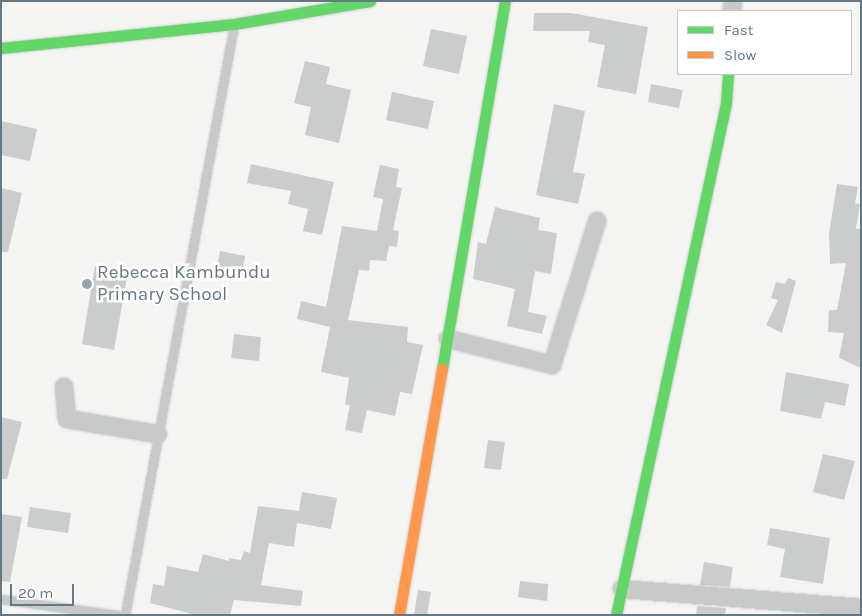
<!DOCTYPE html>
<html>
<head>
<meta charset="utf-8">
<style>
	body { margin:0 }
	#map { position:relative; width:862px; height:616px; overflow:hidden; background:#f4f4f2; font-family:Karla,sans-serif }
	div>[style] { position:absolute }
	.building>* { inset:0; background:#cbcdcd }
	.roads { filter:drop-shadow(0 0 1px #d0d2d2) drop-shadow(0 0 1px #d0d2d2) }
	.lane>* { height:9px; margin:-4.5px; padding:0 4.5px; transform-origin:4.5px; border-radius:4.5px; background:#c8caca }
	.street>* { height:18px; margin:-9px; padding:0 9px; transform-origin:9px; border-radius:9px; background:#c8caca }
	.fast>* { height:11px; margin:-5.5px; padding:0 5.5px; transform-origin:5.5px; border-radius:5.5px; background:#63d668 }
	.slow>* { height:11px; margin:-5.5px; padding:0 5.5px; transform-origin:5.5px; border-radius:5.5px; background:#ff974d }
	.dots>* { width:14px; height:14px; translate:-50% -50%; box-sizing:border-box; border:2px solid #fff; border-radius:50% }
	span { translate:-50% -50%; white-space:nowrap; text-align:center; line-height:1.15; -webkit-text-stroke:5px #fff; paint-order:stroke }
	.poi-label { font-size:19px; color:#637883 }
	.left { translate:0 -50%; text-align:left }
	.frame { position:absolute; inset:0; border:2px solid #637883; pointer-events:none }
	.legend { position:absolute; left:677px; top:10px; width:175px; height:65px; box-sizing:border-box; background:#fff; border:1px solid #c1c9cd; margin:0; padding:6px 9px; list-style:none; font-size:15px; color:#637883 }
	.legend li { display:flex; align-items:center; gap:10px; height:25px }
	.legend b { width:25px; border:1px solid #c1c9cd }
	.scale { position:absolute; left:10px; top:584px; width:64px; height:22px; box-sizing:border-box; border:2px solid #637883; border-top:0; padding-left:6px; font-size:15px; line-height:18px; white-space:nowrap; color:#637883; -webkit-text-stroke:4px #fff; paint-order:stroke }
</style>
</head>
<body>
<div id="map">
	<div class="building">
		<i style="clip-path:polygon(534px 13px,571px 13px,648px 27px,636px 94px,597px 87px,605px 45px,588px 42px,590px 31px,533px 31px)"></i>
		<i style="clip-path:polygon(431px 29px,467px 36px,459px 74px,423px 66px)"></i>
		<i style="clip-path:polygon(305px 61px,330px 67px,326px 84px,351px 90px,339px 143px,305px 135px,311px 107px,294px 103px)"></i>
		<i style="clip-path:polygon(651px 84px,683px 90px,679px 108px,648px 102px)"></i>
		<i style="clip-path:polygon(392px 92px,434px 101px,428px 129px,386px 120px)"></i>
		<i style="clip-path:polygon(554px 104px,585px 111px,573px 172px,585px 174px,578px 204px,536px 195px)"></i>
		<i style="clip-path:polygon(1px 121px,37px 129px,30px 161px,1px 155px)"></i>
		<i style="clip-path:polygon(251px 164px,334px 182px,322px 235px,303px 231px,308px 209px,288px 204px,291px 191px,247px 183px)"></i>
		<i style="clip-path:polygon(380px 165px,399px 169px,396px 187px,402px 188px,393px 230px,399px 231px,397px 247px,389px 246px,386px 261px,370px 260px,369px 271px,359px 270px,348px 320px,408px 327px,407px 342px,423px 345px,412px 394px,400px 392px,395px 416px,367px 410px,362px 433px,345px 430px,350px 405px,345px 405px,349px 378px,321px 372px,330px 327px,297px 319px,301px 301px,326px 307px,342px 226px,377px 231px,383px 199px,373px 197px)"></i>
		<i style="clip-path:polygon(837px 184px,858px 187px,855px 203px,860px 204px,856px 229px,861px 229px,861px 368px,839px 358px,844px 333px,828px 332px,829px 310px,837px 310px,846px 263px,830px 264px,829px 233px)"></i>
		<i style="clip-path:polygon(1px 188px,22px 193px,8px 252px,1px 252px)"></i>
		<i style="clip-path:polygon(495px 207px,540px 218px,538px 230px,557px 233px,551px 274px,535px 271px,528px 312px,547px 316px,542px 334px,507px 326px,515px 289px,473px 279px,478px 242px,486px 244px)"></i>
		<i style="clip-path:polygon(220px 251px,245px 256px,242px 273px,217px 268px)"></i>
		<i style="clip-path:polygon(95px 266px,128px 272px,114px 350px,82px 344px)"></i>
		<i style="clip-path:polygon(788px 278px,796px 281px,782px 333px,766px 325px,778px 300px,771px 298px,776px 282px,785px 284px)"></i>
		<i style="clip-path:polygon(234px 334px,261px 337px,259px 361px,231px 358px)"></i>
		<i style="clip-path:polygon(786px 372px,849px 384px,845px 406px,825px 402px,821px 419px,780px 411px)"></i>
		<i style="clip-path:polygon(1px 417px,22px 422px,7px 479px,1px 479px)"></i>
		<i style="clip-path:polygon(488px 440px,505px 442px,501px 470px,484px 468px)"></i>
		<i style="clip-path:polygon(823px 454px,855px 461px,844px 500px,813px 492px)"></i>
		<i style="clip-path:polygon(302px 492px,337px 498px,331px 529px,297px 523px,294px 547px,269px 543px,261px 585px,303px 591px,301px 606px,234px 600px,230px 615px,196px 615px,150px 603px,153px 584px,164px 586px,167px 566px,198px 572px,203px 554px,229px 561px,229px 558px,241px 560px,244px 551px,250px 553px,258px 506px,299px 511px,298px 518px)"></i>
		<i style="clip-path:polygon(30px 507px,71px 513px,68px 533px,27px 527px)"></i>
		<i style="clip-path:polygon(1px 514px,22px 517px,10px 582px,1px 581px)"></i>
		<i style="clip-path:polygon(770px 528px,830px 538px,823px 584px,780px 577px,785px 549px,767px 545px)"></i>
		<i style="clip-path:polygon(704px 562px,733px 567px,730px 587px,700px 585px)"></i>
		<i style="clip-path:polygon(520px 581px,548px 584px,547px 601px,518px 597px)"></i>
		<i style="clip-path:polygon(418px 590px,431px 592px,427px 615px,414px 615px)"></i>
		<i style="clip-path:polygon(697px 606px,726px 608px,725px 615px,696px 615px)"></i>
	</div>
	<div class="roads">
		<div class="lane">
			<i style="left:1px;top:599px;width:117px;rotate:7.9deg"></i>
			<i style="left:125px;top:615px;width:600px;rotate:-79.53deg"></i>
		</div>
		<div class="street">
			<i style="left:732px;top:11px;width:10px;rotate:-84deg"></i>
			<i style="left:448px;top:339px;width:107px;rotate:14deg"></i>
			<i style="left:552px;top:365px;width:151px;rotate:-72.6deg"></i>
			<i style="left:64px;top:387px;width:32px;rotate:85deg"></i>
			<i style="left:67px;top:419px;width:92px;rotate:9.4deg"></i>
			<i style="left:622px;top:589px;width:240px;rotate:4.5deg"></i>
		</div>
		<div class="fast">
			<i style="left:1px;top:48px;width:234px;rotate:-5.9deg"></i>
			<i style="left:234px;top:24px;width:138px;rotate:-9.6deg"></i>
			<i style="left:442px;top:369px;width:373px;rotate:-80.3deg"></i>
			<i style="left:616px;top:615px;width:524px;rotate:-77.87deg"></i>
			<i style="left:726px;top:103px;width:29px;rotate:-86deg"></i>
		</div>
		<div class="slow">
			<i style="left:399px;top:615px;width:250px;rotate:-80.1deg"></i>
		</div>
	</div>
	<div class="dots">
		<i style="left:87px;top:284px;background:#96a3aa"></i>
	</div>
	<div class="poi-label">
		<span class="left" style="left:97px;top:284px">Rebecca Kambundu<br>Primary School</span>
	</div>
	<div class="frame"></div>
	<ul class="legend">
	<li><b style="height:6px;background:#63d668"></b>Fast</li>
	<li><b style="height:6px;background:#ff974d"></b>Slow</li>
	</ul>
	<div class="scale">20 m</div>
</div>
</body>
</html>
